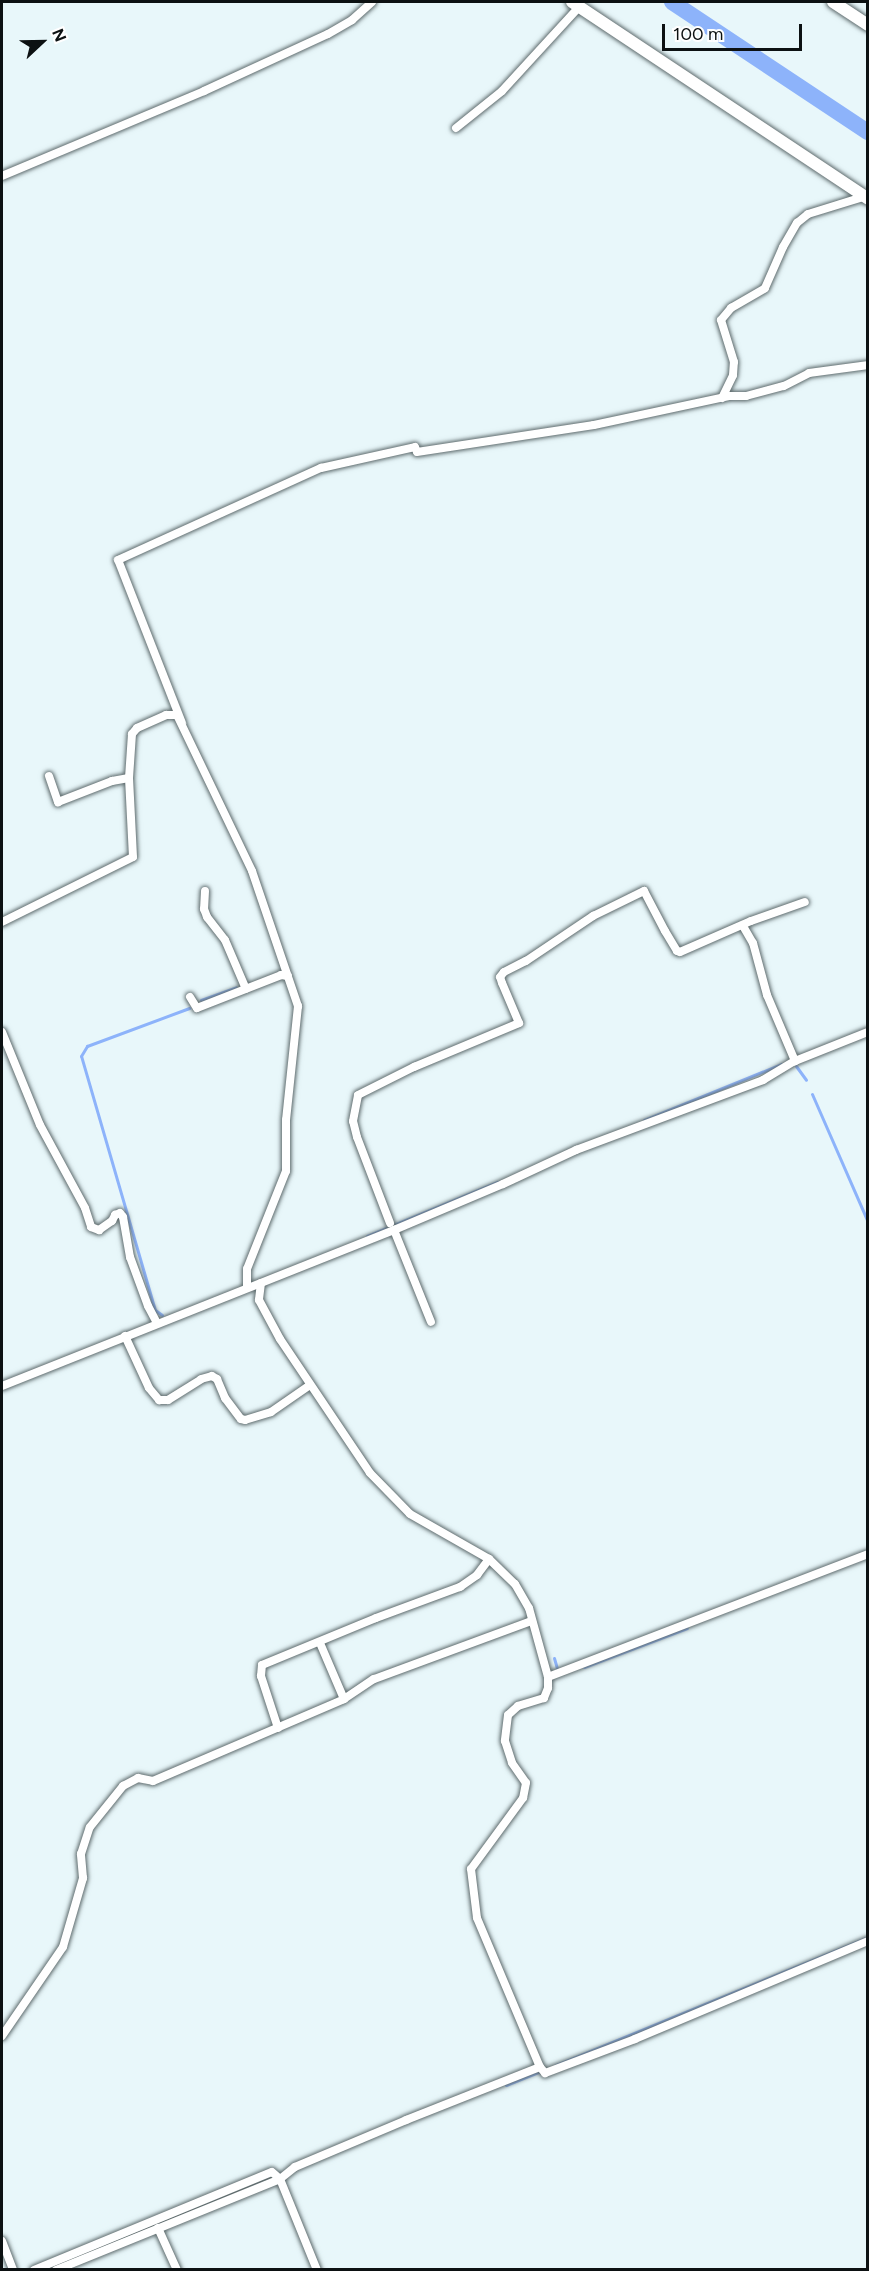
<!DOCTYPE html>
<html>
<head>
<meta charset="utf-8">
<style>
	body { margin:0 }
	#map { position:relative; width:869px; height:2271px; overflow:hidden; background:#e8f7fa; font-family:Figtree,sans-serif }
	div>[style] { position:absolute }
	.stream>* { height:3px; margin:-1.5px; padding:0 1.5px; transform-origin:1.5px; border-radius:1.5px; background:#8db3fa }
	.river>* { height:16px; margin:-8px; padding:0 8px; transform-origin:8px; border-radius:8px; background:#8db3fa }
	.roads { filter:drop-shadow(0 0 2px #5e6b6d) drop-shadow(0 0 2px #5e6b6d) }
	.street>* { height:8px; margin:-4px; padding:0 4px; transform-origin:4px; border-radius:4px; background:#fff }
	.secondary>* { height:12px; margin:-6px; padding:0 6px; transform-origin:6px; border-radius:6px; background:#fff }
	span { translate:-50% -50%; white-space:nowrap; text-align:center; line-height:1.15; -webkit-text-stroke:6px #fff; paint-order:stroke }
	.frame { position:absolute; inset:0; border:3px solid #0c1112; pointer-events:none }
	.north { position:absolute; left:12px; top:12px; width:60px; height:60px; -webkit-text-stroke:4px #fff; paint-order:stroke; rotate:68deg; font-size:16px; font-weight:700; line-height:24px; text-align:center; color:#0c1112 }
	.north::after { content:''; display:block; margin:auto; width:21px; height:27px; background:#0c1112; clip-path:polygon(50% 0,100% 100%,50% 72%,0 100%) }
	.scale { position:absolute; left:662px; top:24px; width:140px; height:27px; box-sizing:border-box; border:3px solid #0c1112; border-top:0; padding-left:8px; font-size:18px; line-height:21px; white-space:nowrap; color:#0c1112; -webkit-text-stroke:4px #fff; paint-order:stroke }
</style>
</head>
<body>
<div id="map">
	<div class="stream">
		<i style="left:201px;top:1000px;width:37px;rotate:-20deg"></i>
		<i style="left:796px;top:1066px;width:17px;rotate:54deg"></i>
		<i style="left:812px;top:1094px;width:140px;rotate:66.4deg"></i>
		<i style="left:644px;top:1120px;width:148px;rotate:-22.2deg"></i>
		<i style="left:367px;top:1236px;width:141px;rotate:-22.6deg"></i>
		<i style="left:162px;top:1315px;width:9px;rotate:-144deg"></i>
		<i style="left:155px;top:1310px;width:10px;rotate:-107deg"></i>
		<i style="left:152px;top:1300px;width:254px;rotate:-106.2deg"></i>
		<i style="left:81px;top:1056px;width:12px;rotate:-59deg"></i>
		<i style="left:87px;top:1046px;width:109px;rotate:-20.4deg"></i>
		<i style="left:554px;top:1658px;width:15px;rotate:74deg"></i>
		<i style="left:584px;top:1667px;width:110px;rotate:-20.7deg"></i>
		<i style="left:556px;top:2065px;width:337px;rotate:-22.3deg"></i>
		<i style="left:506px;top:2085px;width:38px;rotate:-22deg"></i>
	</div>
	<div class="river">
		<i style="left:672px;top:2px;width:235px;rotate:33.6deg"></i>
	</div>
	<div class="roads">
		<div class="street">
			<i style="left:456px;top:128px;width:59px;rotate:-38.8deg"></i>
			<i style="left:502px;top:91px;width:114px;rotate:-47.5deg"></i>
			<i style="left:2px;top:176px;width:219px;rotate:-22.8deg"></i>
			<i style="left:204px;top:91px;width:136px;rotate:-24.7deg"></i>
			<i style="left:328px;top:34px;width:28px;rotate:-30deg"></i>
			<i style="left:352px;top:20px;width:27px;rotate:-42deg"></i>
			<i style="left:722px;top:398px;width:25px;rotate:-64deg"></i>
			<i style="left:733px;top:375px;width:13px;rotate:-86deg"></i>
			<i style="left:734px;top:362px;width:44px;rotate:-107.2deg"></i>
			<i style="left:721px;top:320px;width:16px;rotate:-50deg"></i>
			<i style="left:731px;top:308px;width:39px;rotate:-30deg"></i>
			<i style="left:765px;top:288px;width:45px;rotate:-66.3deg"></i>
			<i style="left:783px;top:247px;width:28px;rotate:-60deg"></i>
			<i style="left:797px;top:223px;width:14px;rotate:-39deg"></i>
			<i style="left:808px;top:214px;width:58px;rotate:-17.2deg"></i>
			<i style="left:182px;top:723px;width:175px;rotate:-111.4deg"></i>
			<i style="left:118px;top:560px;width:223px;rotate:-24.4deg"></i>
			<i style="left:321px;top:468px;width:96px;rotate:-12.6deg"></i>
			<i style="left:415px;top:447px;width:5px;rotate:68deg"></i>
			<i style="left:417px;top:452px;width:179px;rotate:-8.7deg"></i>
			<i style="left:594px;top:425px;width:138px;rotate:-12.1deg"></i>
			<i style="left:729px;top:396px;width:17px"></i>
			<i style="left:746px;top:396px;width:39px;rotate:-15deg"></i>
			<i style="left:784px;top:386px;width:28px;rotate:-27deg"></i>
			<i style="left:809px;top:373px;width:60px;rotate:-7.7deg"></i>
			<i style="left:49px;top:776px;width:28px;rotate:71deg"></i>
			<i style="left:58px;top:802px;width:58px;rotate:-21.3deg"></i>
			<i style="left:112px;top:781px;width:17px;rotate:-10deg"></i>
			<i style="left:205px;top:891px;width:18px;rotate:93deg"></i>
			<i style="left:204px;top:909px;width:9px;rotate:69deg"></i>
			<i style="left:207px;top:917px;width:29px;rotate:52deg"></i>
			<i style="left:225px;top:940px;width:53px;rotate:66.8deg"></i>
			<i style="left:2px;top:922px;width:146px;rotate:-26.4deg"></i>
			<i style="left:133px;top:857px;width:79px;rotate:-92.9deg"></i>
			<i style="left:129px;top:778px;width:44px;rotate:-86.1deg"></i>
			<i style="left:132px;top:734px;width:8px;rotate:-50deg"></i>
			<i style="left:137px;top:728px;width:32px;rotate:-24deg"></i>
			<i style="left:166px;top:715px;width:11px"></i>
			<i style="left:177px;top:715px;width:173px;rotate:64.3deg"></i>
			<i style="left:252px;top:871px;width:143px;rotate:71.2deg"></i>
			<i style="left:298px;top:1006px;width:115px;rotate:96deg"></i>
			<i style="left:286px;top:1120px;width:51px;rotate:90deg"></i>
			<i style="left:286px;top:1171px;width:105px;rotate:111.7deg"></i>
			<i style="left:247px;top:1269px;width:18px;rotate:90deg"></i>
			<i style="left:743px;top:926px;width:20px;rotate:60deg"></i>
			<i style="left:753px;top:943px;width:54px;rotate:74.9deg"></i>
			<i style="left:767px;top:995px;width:72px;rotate:67deg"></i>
			<i style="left:190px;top:997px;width:13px;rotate:58deg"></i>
			<i style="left:197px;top:1008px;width:90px;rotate:-21.4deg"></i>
			<i style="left:281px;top:975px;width:7px;rotate:8deg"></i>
			<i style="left:2px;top:1032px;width:100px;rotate:67.8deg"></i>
			<i style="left:40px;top:1125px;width:94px;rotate:61.5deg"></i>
			<i style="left:85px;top:1208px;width:20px;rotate:72deg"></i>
			<i style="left:91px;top:1227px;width:9px;rotate:21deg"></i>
			<i style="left:99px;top:1230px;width:16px;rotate:-35deg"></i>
			<i style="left:112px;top:1221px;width:7px;rotate:-63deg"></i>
			<i style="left:115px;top:1215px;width:5px;rotate:-22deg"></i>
			<i style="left:120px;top:1213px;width:5px;rotate:53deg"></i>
			<i style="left:123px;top:1217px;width:41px;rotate:80.1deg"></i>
			<i style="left:130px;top:1257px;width:52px;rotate:69.8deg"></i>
			<i style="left:148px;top:1306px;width:19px;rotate:62deg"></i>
			<i style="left:390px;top:1223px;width:92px;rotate:-111deg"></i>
			<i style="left:357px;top:1137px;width:16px;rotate:-104deg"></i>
			<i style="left:353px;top:1121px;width:26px;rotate:-79deg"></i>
			<i style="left:358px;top:1095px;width:63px;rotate:-26.6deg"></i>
			<i style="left:414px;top:1067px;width:114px;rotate:-22.7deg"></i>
			<i style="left:519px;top:1023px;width:43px;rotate:-113deg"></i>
			<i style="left:502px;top:983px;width:6px;rotate:-108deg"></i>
			<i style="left:500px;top:977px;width:6px;rotate:-51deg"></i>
			<i style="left:504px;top:972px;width:25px;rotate:-27deg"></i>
			<i style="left:526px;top:961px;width:81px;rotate:-33.9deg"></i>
			<i style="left:593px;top:916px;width:57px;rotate:-26.1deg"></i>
			<i style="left:644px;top:891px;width:45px;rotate:62.3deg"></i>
			<i style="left:665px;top:931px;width:23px;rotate:59deg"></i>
			<i style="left:677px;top:951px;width:3px;rotate:18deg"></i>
			<i style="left:680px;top:952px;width:77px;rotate:-23.6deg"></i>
			<i style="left:751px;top:921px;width:57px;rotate:-19.4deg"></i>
			<i style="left:394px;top:1230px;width:99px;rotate:68.1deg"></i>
			<i style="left:261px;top:1283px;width:17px;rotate:97deg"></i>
			<i style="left:259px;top:1300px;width:44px;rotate:61.7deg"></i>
			<i style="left:280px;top:1339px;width:161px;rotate:56.1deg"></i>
			<i style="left:370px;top:1473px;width:57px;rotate:45.7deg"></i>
			<i style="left:410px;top:1514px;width:91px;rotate:29.7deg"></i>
			<i style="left:489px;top:1559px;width:36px;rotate:44deg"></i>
			<i style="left:515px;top:1584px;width:28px;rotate:60deg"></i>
			<i style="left:529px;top:1608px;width:72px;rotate:74.6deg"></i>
			<i style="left:548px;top:1677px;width:343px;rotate:-21deg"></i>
			<i style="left:125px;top:1336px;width:57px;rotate:65.2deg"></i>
			<i style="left:149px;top:1388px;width:16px;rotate:50deg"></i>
			<i style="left:159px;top:1400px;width:9px"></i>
			<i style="left:168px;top:1400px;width:39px;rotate:-32deg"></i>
			<i style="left:201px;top:1379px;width:11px;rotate:-15deg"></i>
			<i style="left:212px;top:1376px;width:6px;rotate:31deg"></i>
			<i style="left:217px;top:1379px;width:21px;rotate:67deg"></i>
			<i style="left:225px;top:1398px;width:26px;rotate:53deg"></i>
			<i style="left:241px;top:1419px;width:4px;rotate:14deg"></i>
			<i style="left:245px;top:1420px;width:27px;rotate:-17deg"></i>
			<i style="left:271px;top:1412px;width:47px;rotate:-34.7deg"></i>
			<i style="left:2px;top:1386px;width:422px;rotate:-21.7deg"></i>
			<i style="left:394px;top:1230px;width:118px;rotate:-22.9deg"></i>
			<i style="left:503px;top:1184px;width:81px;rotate:-25deg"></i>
			<i style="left:576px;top:1150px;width:200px;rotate:-20.5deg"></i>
			<i style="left:763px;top:1080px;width:37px;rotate:-31deg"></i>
			<i style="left:795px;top:1061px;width:79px;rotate:-21.7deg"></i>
			<i style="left:320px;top:1643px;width:61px;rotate:66.8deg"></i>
			<i style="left:548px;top:1677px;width:11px;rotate:90deg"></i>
			<i style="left:548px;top:1688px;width:11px;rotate:112deg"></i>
			<i style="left:544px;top:1698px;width:27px;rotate:163deg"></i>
			<i style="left:518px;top:1706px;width:13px;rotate:138deg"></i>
			<i style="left:508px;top:1715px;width:26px;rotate:97deg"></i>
			<i style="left:505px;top:1741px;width:23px;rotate:72deg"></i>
			<i style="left:512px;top:1763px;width:24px;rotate:55deg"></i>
			<i style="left:526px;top:1783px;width:15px;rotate:101deg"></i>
			<i style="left:523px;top:1798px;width:88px;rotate:126.2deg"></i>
			<i style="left:471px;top:1869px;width:49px;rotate:83deg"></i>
			<i style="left:477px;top:1918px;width:162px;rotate:67.1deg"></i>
			<i style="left:540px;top:2067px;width:8px;rotate:50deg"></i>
			<i style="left:545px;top:2073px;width:96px;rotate:-20.7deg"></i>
			<i style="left:635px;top:2039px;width:253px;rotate:-22.8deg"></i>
			<i style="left:278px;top:1728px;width:55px;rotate:-108.1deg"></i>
			<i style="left:261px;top:1676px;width:11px;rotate:-85deg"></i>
			<i style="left:262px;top:1665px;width:123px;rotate:-22.4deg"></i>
			<i style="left:376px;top:1618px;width:90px;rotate:-20.3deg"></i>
			<i style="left:460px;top:1587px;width:21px;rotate:-35deg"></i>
			<i style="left:477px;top:1575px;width:20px;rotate:-53deg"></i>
			<i style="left:2px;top:2036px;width:108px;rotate:-55.6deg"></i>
			<i style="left:63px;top:1947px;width:72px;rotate:-73.8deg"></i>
			<i style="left:83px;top:1878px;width:24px;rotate:-95deg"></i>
			<i style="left:81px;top:1854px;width:28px;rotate:-72deg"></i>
			<i style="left:90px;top:1827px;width:53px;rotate:-51.2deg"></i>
			<i style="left:123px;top:1786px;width:17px;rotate:-28deg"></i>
			<i style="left:138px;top:1778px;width:15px;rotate:11deg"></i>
			<i style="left:153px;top:1781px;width:208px;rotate:-23.2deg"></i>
			<i style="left:344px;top:1699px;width:36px;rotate:-34deg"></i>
			<i style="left:374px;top:1679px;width:168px;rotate:-20.2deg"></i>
			<i style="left:158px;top:2228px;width:46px;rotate:65.7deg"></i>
			<i style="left:2px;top:2241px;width:31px;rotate:69deg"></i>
			<i style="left:34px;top:2270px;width:257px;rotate:-22.4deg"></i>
			<i style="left:272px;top:2172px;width:11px;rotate:41deg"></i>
			<i style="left:280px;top:2179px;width:98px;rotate:67.9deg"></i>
			<i style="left:56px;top:2270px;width:242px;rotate:-22.1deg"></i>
			<i style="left:280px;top:2179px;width:19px;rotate:-39deg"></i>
			<i style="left:295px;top:2167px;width:121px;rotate:-22.9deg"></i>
			<i style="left:406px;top:2120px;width:144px;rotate:-21.6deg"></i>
		</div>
		<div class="secondary">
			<i style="left:572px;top:2px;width:356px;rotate:33.6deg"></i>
			<i style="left:833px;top:2px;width:42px;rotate:33.3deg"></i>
		</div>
	</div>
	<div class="frame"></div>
	<div class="north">N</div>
	<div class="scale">100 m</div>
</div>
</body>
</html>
